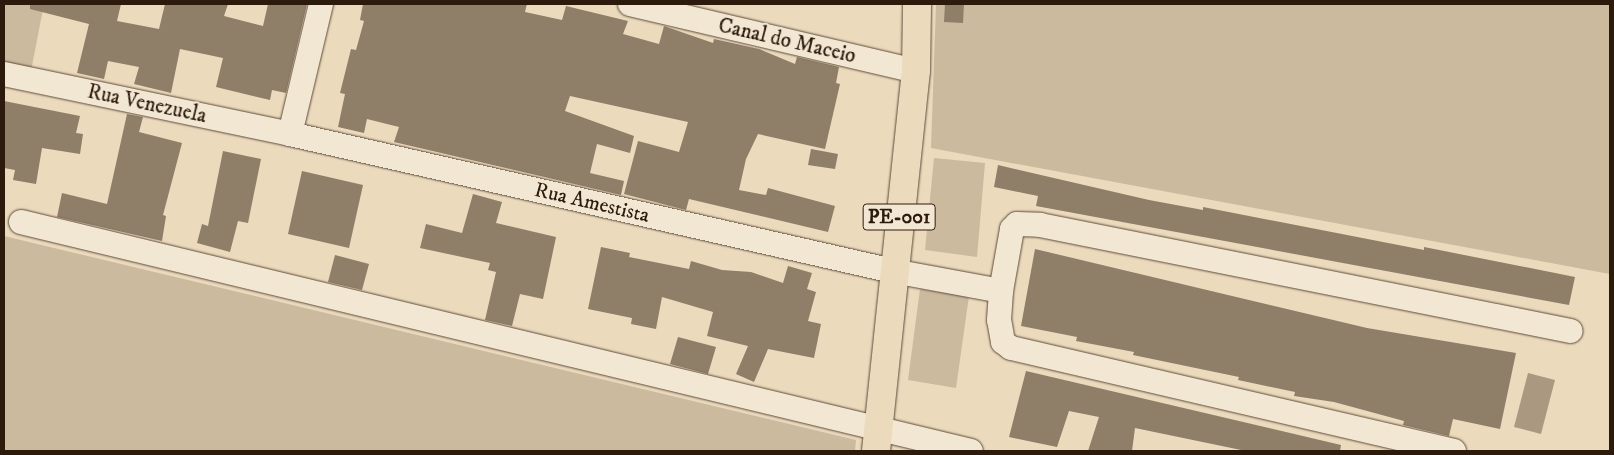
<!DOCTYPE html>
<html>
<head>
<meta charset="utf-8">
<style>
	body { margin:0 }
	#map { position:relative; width:1614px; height:455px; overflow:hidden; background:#ebdabc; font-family:"IM FELL DW Pica",serif }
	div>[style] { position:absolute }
	.green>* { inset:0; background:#cbba9e }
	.water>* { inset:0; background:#aa9980 }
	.building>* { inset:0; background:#8f7e68 }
	.roads { filter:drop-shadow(0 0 1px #5c4b39) drop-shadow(0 0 1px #5c4b39) }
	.minor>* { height:24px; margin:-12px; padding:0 12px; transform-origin:12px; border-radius:12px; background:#f2e7d3 }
	.major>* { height:28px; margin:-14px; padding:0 14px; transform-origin:14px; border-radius:14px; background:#ebdabc }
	span { translate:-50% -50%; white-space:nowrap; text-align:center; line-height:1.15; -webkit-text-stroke:4px #f2e7d3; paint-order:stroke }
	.shield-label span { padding:1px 4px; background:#f2e7d3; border:1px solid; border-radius:4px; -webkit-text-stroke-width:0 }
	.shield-label { font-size:20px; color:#2c1b0d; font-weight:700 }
	.street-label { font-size:21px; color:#2c1b0d }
	.frame { position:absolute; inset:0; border:5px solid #2c1b0d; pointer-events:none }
</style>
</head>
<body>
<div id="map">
	<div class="green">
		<i style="clip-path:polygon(4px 4px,44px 4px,31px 71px,4px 64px)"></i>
		<i style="clip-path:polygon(936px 4px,1610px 4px,1610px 274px,931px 148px)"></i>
		<i style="clip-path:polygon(934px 158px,985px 163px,977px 257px,925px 250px)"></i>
		<i style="clip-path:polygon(4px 236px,856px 440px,855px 451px,4px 451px)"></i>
		<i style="clip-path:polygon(920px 289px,969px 296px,956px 388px,908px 380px)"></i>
	</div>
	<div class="water">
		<i style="clip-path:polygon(1528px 373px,1555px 380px,1541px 434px,1514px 427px)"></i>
	</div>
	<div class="building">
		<i style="clip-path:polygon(30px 4px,121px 4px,117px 21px,159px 29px,165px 4px,228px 4px,224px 16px,263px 26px,268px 4px,307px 4px,286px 93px,272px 90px,270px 100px,216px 87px,223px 58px,180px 49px,171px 93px,134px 84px,139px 67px,108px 61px,104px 79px,77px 73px,89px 24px,30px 9px)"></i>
		<i style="clip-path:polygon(363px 4px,527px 4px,525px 12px,562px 20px,566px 6px,628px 21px,623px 34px,659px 44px,664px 26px,713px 43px,714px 39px,759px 49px,795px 64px,797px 57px,839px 67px,836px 83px,840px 84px,825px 149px,758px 134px,746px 159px,739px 190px,766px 195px,768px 188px,835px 206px,828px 232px,689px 199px,686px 210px,624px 194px,638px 141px,679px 152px,688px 122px,570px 96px,565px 111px,634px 136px,630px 153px,597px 144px,590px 173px,624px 181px,621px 195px,394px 142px,399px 127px,367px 119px,364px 133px,338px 127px,345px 94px,340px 93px,351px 49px,356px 50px,364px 21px,360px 20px)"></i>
		<i style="clip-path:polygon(945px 4px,964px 4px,963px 23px,944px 22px)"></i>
		<i style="clip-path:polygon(4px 101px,80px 116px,76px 133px,83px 134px,80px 154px,42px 148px,36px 184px,13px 180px,15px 170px,4px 168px)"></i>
		<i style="clip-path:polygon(127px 114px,143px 117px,139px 132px,182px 143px,163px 215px,166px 216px,162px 241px,57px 217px,62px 193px,107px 204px)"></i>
		<i style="clip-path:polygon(811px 149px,838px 154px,835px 169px,808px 165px)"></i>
		<i style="clip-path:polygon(223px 151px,261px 159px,248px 223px,238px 221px,230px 252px,197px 243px,202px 224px,208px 226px)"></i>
		<i style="clip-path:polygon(998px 165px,1149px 200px,1203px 210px,1203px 207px,1424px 250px,1424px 247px,1575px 277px,1569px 305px,1036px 206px,1038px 196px,994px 187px)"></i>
		<i style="clip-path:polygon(302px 171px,363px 185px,349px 248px,288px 234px)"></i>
		<i style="clip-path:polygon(473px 194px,502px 202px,496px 223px,556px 237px,543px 299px,520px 294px,512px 326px,485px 320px,496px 272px,488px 270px,490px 263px,420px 248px,426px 224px,462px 233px)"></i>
		<i style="clip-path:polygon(601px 247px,630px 253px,629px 257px,689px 269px,691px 261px,722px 270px,751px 272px,783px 283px,788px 266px,812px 273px,807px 289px,816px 292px,808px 321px,821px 324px,814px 358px,768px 349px,754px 382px,736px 374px,748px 346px,707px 336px,713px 312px,662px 297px,656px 329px,631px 324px,632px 318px,588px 309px)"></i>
		<i style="clip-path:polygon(1035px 249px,1367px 328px,1516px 353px,1500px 429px,1453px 419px,1449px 436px,1403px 425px,1404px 421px,1334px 402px,1294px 396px,1295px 392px,1238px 380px,1239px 377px,1133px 355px,1134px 352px,1076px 341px,1077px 337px,1021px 326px)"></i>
		<i style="clip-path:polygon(335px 255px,369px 264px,362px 290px,328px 282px)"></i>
		<i style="clip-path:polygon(678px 337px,716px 347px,708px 374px,670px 364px)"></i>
		<i style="clip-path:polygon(1026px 371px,1341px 445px,1340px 451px,1246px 451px,1135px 428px,1132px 451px,1088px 451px,1099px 417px,1069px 411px,1057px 447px,1009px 437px)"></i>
	</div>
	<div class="roads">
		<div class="minor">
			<i style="left:630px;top:4px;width:294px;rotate:13.2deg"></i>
			<i style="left:4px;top:74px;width:292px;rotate:11.8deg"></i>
			<i style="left:290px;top:134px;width:618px;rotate:12.8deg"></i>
			<i style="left:893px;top:271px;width:110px;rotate:10.5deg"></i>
			<i style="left:290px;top:134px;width:134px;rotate:-76.6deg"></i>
			<i style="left:21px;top:222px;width:977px;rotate:13.55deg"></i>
			<i style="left:1454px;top:451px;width:455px;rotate:-166.9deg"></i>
			<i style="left:1011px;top:348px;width:10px;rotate:-143deg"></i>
			<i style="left:1003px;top:342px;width:22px;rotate:-100deg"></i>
			<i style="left:999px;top:320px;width:29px;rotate:-86deg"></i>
			<i style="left:1001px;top:291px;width:63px;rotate:-79.9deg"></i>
			<i style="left:1012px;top:229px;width:7px;rotate:-45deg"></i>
			<i style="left:1017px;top:224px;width:23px;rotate:2deg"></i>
			<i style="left:1040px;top:225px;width:541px;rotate:11.29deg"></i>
		</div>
		<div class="major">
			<i style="left:876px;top:451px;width:382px;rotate:-84deg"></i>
			<i style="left:916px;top:71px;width:67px;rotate:-89.1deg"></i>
		</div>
	</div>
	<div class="shield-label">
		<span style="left:899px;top:217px">PE-001</span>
	</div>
	<div class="street-label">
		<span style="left:787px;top:41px;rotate:13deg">Canal do Maceio</span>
		<span style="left:147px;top:104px;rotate:12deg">Rua Venezuela</span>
		<span style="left:592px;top:203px;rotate:13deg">Rua Amestista</span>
	</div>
	<div class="frame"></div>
</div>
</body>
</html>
